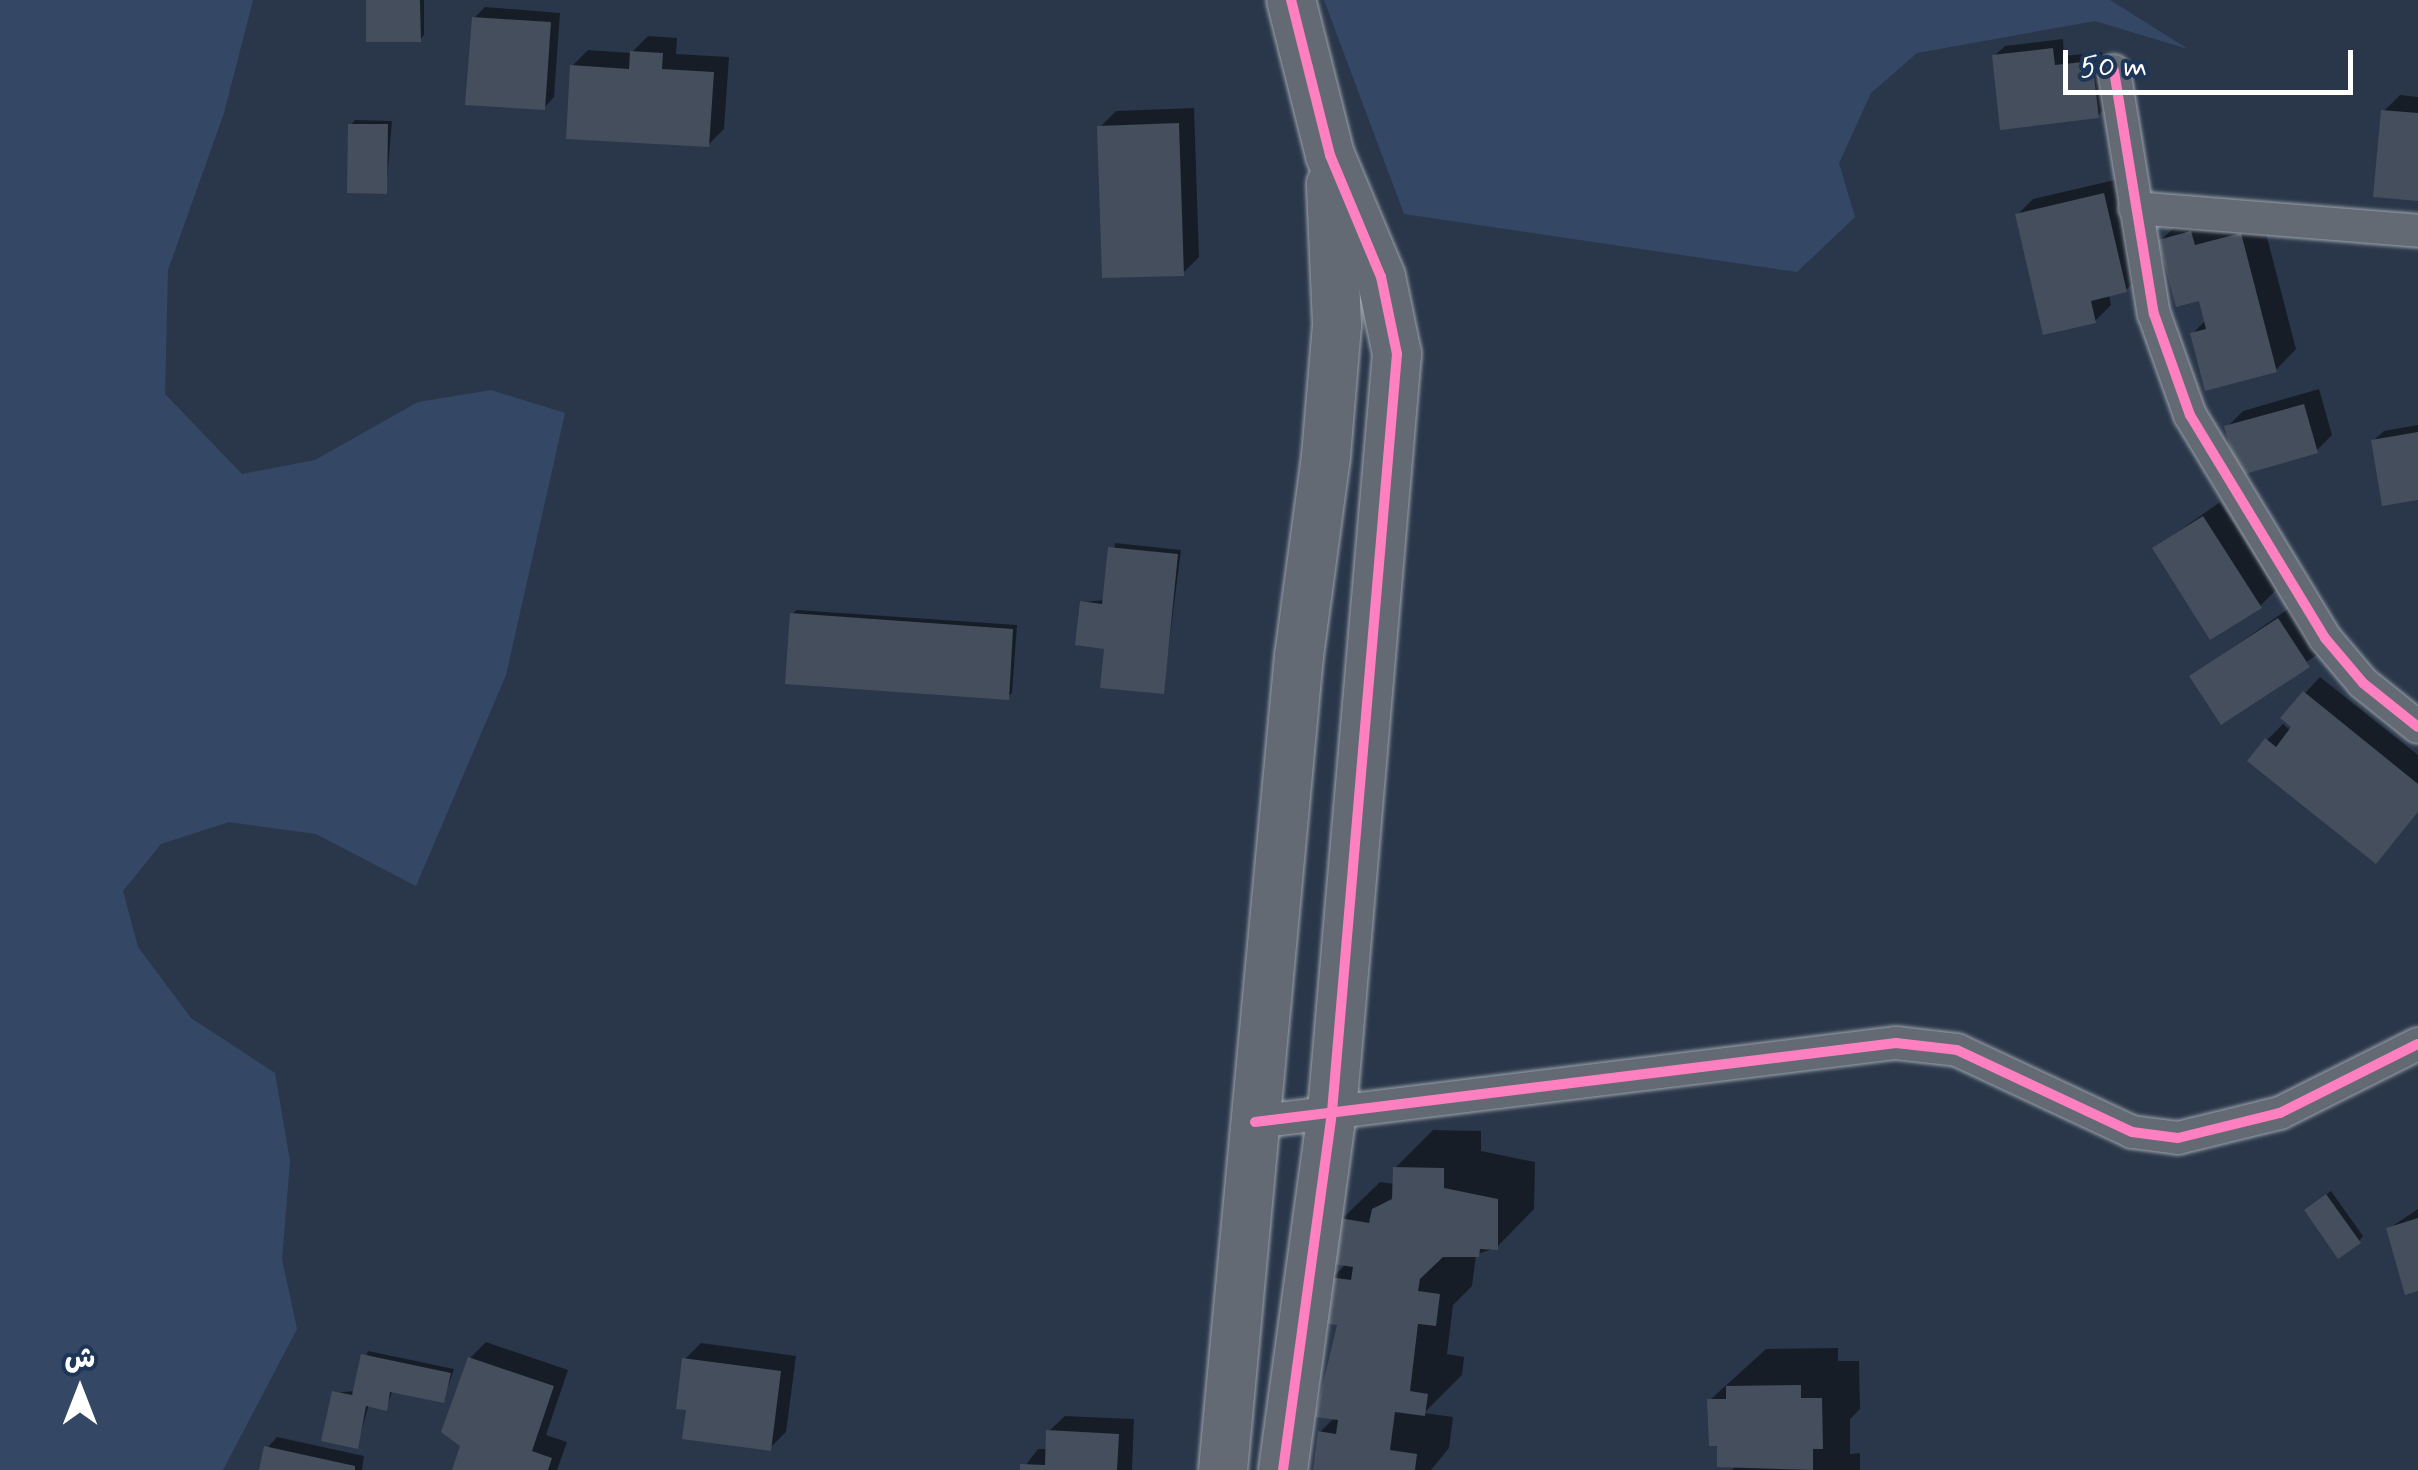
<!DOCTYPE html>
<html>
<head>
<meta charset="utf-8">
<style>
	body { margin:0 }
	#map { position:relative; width:2418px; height:1470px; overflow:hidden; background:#2a374a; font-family:Mynerve,"Playpen Sans Arabic",sans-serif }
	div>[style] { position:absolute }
	.green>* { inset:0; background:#344865 }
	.shadow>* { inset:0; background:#0007 }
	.building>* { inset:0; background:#444e5c }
	.roads { filter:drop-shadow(0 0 2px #9fa5ae) drop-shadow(0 0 2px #9fa5ae) }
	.street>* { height:32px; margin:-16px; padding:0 16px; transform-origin:16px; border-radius:16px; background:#636a74 }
	.secondary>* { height:48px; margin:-24px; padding:0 24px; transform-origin:24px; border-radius:24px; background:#636a74 }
	.cycleway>* { height:10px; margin:-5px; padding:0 5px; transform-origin:5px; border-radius:5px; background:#ff80c0 }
	span { translate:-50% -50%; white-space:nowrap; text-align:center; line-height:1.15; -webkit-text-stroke:9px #1d3557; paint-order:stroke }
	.north { position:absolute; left:30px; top:1340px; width:100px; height:100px; -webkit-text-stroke:8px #1d3557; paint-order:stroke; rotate:0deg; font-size:28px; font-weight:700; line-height:40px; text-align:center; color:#fff }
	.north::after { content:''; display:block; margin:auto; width:35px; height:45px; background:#fff; clip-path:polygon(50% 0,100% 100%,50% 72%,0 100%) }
	.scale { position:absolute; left:2063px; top:50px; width:290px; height:45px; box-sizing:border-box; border:5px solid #fff; border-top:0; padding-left:12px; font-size:30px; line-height:35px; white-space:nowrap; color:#fff; -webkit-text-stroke:8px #1d3557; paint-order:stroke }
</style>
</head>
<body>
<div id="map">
	<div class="green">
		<i style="clip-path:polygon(0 0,253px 0,224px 113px,168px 270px,165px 394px,242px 474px,315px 460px,418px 402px,491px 390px,565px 413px,506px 675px,416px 886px,316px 834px,229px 822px,161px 844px,123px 891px,138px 947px,191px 1018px,275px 1073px,290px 1161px,282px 1259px,297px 1329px,223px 1470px,0 1470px)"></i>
		<i style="clip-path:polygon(1324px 0,2110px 0,2188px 49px,2095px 21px,1917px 53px,1871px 93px,1839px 163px,1855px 217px,1797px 272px,1404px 214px)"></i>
	</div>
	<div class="shadow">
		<i style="clip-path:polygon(369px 0,424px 0,424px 35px,420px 40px)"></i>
		<i style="clip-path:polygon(485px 7px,560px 13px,554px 97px,544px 108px,474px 18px)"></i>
		<i style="clip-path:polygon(648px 36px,677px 38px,676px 54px,729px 57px,724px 129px,708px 145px,572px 66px,588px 50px,631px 53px)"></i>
		<i style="clip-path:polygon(2063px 39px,2064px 56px,2102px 52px,2108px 105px,2098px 116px,1994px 56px,2005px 46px)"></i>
		<i style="clip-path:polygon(2400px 95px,2418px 97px,2418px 199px,2384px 111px)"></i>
		<i style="clip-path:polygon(1194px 108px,1199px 257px,1183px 273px,1100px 127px,1116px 111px)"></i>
		<i style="clip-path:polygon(355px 120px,392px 121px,386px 191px,351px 125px)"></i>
		<i style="clip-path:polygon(2119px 179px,2142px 274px,2126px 290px,2109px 294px,2111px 305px,2095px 321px,2017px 215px,2033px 199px)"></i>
		<i style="clip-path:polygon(2261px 214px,2296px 349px,2276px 370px,2193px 333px,2206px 320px,2200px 298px,2161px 240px,2182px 220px)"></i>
		<i style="clip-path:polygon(2319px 389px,2332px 435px,2316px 451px,2227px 427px,2243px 411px)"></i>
		<i style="clip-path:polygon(2418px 425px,2418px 498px,2373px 441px,2384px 431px)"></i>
		<i style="clip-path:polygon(2220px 502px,2276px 590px,2260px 606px,2155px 548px)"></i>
		<i style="clip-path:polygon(1115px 543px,1181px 550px,1163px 691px,1107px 646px,1082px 602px,1105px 600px)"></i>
		<i style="clip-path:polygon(2295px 604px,2325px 649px,2222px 721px,2192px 676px)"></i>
		<i style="clip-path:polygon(797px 610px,1017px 625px,1012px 693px,1008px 697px,792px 614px)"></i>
		<i style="clip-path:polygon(2320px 677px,2418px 755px,2418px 812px,2391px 845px,2267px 740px,2283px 724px,2291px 731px,2305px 693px)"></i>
		<i style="clip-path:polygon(1433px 1130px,1481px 1131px,1481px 1151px,1535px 1162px,1534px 1209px,1497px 1247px,1476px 1255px,1472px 1286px,1453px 1305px,1447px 1354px,1464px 1357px,1462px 1375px,1424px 1413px,1453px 1417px,1449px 1448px,1431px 1470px,1316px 1470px,1320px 1432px,1335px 1417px,1340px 1323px,1332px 1278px,1346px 1264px,1342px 1219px,1380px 1182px,1395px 1184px,1395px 1168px)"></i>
		<i style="clip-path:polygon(2331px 1191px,2363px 1236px,2359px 1241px,2311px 1206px)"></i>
		<i style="clip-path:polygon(2418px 1209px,2418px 1288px,2388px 1229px)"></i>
		<i style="clip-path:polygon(486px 1342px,568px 1370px,546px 1435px,567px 1442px,557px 1470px,454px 1470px,463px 1445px,470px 1358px)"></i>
		<i style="clip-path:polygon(701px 1343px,796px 1356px,786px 1432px,770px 1448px,689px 1408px,685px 1359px)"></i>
		<i style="clip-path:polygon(1838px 1348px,1838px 1361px,1859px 1361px,1860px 1409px,1850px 1419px,1850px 1454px,1860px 1453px,1860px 1470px,1732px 1470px,1738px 1464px,1719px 1444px,1710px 1400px,1766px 1349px)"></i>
		<i style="clip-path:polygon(368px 1351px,454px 1369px,443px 1401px,393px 1390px,386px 1408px,369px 1404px,357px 1446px,334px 1393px,355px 1391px)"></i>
		<i style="clip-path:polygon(1065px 1416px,1134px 1419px,1132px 1470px,1022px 1470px,1038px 1449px,1048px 1449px,1049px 1431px)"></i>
		<i style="clip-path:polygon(277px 1437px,364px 1456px,362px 1470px,262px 1470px,267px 1448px)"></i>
	</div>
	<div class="building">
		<i style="clip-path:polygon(366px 0,420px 0,421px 42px,366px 42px)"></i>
		<i style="clip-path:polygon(472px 17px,551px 22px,545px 110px,465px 105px)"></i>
		<i style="clip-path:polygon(2053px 48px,2055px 65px,2092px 61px,2099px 118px,2000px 130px,1992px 55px)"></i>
		<i style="clip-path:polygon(630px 51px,663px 53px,662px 69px,714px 72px,709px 147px,566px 139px,570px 65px,629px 69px)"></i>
		<i style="clip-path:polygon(2381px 110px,2418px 113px,2418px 201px,2373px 197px)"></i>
		<i style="clip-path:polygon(1179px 123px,1184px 276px,1102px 278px,1097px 126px)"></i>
		<i style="clip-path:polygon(348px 124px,388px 124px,387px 194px,347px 193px)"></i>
		<i style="clip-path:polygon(2104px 193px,2127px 292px,2091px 301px,2096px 323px,2043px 335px,2015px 214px)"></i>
		<i style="clip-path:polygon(2191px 231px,2195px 245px,2241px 233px,2277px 372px,2205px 391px,2190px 333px,2206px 329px,2199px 301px,2176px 307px,2158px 240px)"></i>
		<i style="clip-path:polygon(2304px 404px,2318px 453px,2238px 476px,2224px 426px)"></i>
		<i style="clip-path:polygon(2418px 432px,2418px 500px,2382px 506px,2371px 440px)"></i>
		<i style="clip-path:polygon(2203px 516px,2262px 608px,2210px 640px,2152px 548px)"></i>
		<i style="clip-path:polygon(1108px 547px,1178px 554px,1164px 694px,1100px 688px,1104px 649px,1075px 645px,1080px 601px,1102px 604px)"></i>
		<i style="clip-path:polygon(790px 613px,1013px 629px,1009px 700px,785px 684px)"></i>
		<i style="clip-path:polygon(2278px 618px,2310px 667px,2221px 725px,2189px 676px)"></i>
		<i style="clip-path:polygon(2303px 691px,2418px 784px,2418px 812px,2376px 864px,2247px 761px,2265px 738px,2276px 747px,2291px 727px,2280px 718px)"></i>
		<i style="clip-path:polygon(1393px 1167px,1444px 1168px,1444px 1188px,1498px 1199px,1498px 1250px,1480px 1249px,1479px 1257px,1443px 1257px,1420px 1279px,1418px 1291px,1440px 1294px,1436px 1326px,1418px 1324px,1410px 1391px,1428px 1394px,1425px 1416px,1395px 1412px,1390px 1450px,1417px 1454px,1415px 1470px,1313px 1470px,1318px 1431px,1336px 1434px,1338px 1420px,1315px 1417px,1337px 1325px,1323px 1323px,1329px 1277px,1351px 1280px,1353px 1267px,1333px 1264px,1340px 1218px,1369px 1223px,1372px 1209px,1392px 1199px)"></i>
		<i style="clip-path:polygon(2326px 1194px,2361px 1243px,2338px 1259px,2304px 1210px)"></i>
		<i style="clip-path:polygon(2418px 1218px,2418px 1291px,2405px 1295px,2386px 1228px)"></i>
		<i style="clip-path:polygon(361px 1354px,451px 1373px,444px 1403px,390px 1392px,387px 1411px,366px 1406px,358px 1449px,321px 1441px,332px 1391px,352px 1395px)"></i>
		<i style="clip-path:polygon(468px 1357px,554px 1386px,532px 1451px,552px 1458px,548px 1470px,452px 1470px,460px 1446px,441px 1432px)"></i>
		<i style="clip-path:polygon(682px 1358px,781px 1371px,771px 1451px,682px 1439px,686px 1410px,676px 1409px)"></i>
		<i style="clip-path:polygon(1801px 1385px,1801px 1398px,1822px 1398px,1823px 1449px,1813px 1449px,1813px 1470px,1717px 1467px,1717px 1446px,1709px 1446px,1707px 1399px,1726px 1399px,1726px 1386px)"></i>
		<i style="clip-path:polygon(1046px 1430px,1119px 1434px,1117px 1470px,1020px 1470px,1020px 1464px,1045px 1465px)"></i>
		<i style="clip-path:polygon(264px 1446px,355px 1466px,355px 1470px,259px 1470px)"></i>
	</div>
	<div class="roads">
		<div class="street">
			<i style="left:2114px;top:71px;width:246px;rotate:80.7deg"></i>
			<i style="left:2154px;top:314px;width:107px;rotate:70.4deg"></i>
			<i style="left:2190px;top:415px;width:261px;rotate:58.8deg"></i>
			<i style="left:2325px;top:638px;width:59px;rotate:49.8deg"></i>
			<i style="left:2363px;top:683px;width:70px;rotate:38.7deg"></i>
			<i style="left:2135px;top:208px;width:284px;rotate:4.6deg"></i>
			<i style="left:1255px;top:1122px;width:646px;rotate:-7.03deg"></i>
			<i style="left:1896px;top:1043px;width:61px;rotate:6.5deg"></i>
			<i style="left:1957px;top:1050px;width:193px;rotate:25.1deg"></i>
			<i style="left:2132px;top:1132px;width:46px;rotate:7.4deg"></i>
			<i style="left:2178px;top:1138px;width:105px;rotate:-13.8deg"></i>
			<i style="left:2280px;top:1113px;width:154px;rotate:-26.6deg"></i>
		</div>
		<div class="secondary">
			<i style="left:1223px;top:1470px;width:818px;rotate:-84.67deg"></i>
			<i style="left:1299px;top:656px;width:202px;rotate:-82.3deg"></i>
			<i style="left:1326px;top:456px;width:132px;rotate:-85.2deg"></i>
			<i style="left:1337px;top:324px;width:140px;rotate:-92.5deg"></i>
			<i style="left:1283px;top:1470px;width:361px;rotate:-82.2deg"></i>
			<i style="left:1332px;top:1112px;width:761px;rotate:-85.1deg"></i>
			<i style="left:1397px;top:354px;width:79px;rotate:-101.7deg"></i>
			<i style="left:1381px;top:277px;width:132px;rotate:-112.7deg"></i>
			<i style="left:1330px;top:155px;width:160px;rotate:-104.1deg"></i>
		</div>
	</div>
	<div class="cycleway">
		<i style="left:2114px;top:71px;width:246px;rotate:80.7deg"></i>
		<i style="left:2154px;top:314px;width:107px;rotate:70.4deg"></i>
		<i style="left:2190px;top:415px;width:261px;rotate:58.8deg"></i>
		<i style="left:2325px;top:638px;width:59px;rotate:49.8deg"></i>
		<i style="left:2363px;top:683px;width:70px;rotate:38.7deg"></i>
		<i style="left:1255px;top:1122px;width:646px;rotate:-7.03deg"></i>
		<i style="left:1896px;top:1043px;width:61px;rotate:6.5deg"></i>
		<i style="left:1957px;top:1050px;width:193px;rotate:25.1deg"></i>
		<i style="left:2132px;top:1132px;width:46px;rotate:7.4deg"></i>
		<i style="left:2178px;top:1138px;width:105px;rotate:-13.8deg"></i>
		<i style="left:2280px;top:1113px;width:154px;rotate:-26.6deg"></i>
		<i style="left:1283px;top:1470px;width:361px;rotate:-82.2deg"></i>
		<i style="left:1332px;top:1112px;width:761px;rotate:-85.1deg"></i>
		<i style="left:1397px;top:354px;width:79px;rotate:-101.7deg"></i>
		<i style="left:1381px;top:277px;width:132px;rotate:-112.7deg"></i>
		<i style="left:1330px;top:155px;width:160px;rotate:-104.1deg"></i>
	</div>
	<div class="north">ش</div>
	<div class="scale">50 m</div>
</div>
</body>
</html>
